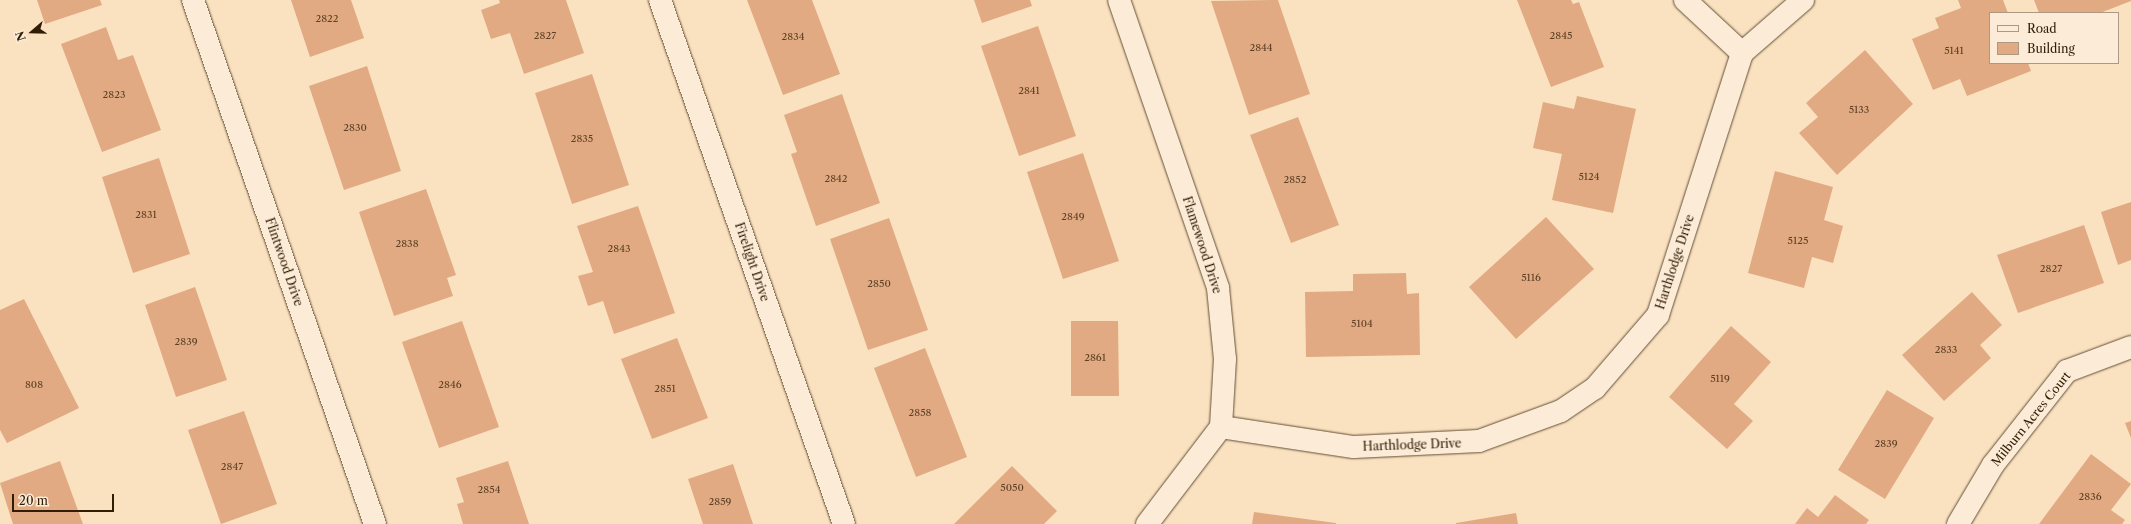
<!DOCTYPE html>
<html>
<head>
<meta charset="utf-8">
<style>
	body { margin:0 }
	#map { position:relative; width:2131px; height:524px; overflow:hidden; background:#fae2c1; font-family:"Libre Caslon Text",serif }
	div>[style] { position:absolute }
	.building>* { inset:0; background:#e1aa82 }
	.roads { filter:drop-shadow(0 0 1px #634e35) drop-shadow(0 0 1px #634e35) }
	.minor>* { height:22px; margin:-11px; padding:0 11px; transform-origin:11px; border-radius:11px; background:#fcecd7 }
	span { translate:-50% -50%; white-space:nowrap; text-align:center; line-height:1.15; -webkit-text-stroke:3px #fcecd7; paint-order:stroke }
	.number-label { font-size:10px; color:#5d4025 }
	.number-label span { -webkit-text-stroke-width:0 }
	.street-label { font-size:12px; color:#311c06 }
	.legend { position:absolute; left:1989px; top:12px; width:130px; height:52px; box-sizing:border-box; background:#fcecd7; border:1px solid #ab9983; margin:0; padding:5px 7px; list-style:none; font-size:12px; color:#311c06 }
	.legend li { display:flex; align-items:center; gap:8px; height:20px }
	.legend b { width:20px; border:1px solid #ab9983 }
	.north { position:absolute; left:12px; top:12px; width:40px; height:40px; -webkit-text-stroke:3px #fcecd7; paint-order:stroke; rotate:250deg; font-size:11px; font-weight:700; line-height:16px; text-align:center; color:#311c06 }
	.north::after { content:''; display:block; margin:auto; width:14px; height:18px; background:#311c06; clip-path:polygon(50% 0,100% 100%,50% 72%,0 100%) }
	.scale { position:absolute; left:12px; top:494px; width:102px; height:18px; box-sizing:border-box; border:2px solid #311c06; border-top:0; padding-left:5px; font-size:12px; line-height:14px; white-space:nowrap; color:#311c06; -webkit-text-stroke:3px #fcecd7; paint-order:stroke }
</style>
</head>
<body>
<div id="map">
	<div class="building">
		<i style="clip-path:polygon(37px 0,100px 0,102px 5px,45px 24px)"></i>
		<i style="clip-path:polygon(291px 0,351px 0,364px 38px,310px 57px)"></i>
		<i style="clip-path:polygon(499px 0,566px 0,584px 53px,524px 74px,510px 33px,491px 39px,481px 10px,500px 3px)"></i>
		<i style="clip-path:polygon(747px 0,812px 0,840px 74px,783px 95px)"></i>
		<i style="clip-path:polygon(974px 0,1030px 0,1032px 6px,982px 23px)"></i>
		<i style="clip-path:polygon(1278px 0,1310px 94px,1249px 115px,1211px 1px)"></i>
		<i style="clip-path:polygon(1517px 0,1571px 0,1573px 4px,1579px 2px,1604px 67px,1551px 87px)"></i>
		<i style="clip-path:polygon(1958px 0,2003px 0,2008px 13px,1990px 13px,1990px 63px,2028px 63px,2031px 71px,1967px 96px,1960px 79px,1933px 90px,1912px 39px,1939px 28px,1935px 18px,1961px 8px)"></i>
		<i style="clip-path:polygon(2034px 0,2131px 0,2131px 1px,2100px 13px,2039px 13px)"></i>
		<i style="clip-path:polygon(1038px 26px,1076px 136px,1019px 156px,981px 46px)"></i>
		<i style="clip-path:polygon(106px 27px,118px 60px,133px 55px,161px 130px,102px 152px,61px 44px)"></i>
		<i style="clip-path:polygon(1865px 50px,1913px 104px,1837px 175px,1799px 133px,1818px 117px,1806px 103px)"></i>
		<i style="clip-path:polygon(367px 66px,401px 171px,344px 190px,309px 86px)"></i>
		<i style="clip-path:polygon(592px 74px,629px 185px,572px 204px,535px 93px)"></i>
		<i style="clip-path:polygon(842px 94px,880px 203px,816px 226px,791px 154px,797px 152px,784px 115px)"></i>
		<i style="clip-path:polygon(1577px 96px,1636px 109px,1613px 213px,1552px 200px,1562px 154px,1533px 148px,1543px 102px,1574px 109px)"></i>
		<i style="clip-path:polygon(1298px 117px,1339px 225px,1291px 243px,1250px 135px)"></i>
		<i style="clip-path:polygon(1083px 153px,1119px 261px,1063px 279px,1027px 172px)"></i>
		<i style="clip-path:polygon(159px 158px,190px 254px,133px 273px,102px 177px)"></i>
		<i style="clip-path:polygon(1775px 171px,1833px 187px,1824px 220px,1843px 226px,1833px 263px,1812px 257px,1804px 288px,1748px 273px)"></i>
		<i style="clip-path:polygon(426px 189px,456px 275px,447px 278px,453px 296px,394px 316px,359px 212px)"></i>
		<i style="clip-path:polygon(2131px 202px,2131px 260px,2118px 265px,2101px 212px)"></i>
		<i style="clip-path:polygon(638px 206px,675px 313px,614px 334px,603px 301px,588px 306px,578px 276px,593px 272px,577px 226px)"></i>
		<i style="clip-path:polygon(1546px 217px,1594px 269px,1516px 339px,1469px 287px)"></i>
		<i style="clip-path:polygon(889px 218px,928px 330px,868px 350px,830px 239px)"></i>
		<i style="clip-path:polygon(2084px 225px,2104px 283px,2018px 313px,1997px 255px)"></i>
		<i style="clip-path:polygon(1406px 273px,1407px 294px,1419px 293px,1420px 355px,1306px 357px,1305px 292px,1353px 291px,1353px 274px)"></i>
		<i style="clip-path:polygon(195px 287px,227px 380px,176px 397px,145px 305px)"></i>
		<i style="clip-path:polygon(1972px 292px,2002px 325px,1980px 345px,1991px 358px,1944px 401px,1902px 355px)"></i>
		<i style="clip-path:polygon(24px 299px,79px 408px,7px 443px,0 430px,0 310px)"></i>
		<i style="clip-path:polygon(462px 321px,499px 427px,439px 448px,402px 342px)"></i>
		<i style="clip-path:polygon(1071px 321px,1118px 321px,1119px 396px,1071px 396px)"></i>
		<i style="clip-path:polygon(1731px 326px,1771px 362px,1734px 404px,1753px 421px,1727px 449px,1669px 397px)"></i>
		<i style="clip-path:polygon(677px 338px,708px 418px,652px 439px,621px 359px)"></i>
		<i style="clip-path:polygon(925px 348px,967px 457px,916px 477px,874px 368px)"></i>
		<i style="clip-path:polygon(1887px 390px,1934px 418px,1885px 499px,1838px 470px)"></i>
		<i style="clip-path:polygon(244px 411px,277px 504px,221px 524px,188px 430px)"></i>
		<i style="clip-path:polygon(2131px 421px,2131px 438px,2125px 423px)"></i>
		<i style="clip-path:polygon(2091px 454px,2131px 484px,2111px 510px,2125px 520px,2122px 524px,2039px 524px)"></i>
		<i style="clip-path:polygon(60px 461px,83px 524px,13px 524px,0 483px)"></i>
		<i style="clip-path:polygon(508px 461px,529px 524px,463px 524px,457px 504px,464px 502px,456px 478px)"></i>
		<i style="clip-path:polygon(733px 464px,753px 524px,703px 524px,688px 479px)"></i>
		<i style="clip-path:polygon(1012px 466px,1057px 511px,1044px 524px,954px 524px)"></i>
		<i style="clip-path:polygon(1835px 495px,1869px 520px,1866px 524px,1795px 524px,1807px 508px,1818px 517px)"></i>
		<i style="clip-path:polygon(1254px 512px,1336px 523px,1336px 524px,1252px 524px)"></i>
		<i style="clip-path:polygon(1516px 513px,1518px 524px,1456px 524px,1456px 523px)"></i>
	</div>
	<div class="roads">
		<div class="minor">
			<i style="left:193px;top:0;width:555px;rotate:70.85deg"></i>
			<i style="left:660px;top:0;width:555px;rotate:70.65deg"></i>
			<i style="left:1119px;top:0;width:305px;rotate:71deg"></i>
			<i style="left:1218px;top:288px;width:71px;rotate:84.4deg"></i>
			<i style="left:1225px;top:359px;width:68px;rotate:93.4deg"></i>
			<i style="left:1221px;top:427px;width:122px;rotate:127.3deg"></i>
			<i style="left:1685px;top:0;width:78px;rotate:42.9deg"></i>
			<i style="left:1221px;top:427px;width:134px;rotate:8.6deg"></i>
			<i style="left:1354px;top:447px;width:125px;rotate:-2.7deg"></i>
			<i style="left:1479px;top:441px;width:87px;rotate:-20.1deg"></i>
			<i style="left:1561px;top:411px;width:41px;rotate:-34.1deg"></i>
			<i style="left:1595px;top:388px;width:96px;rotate:-49.2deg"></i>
			<i style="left:1658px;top:315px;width:275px;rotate:-72.2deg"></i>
			<i style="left:1742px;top:53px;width:81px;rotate:-41deg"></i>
			<i style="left:1958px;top:524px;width:69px;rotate:-59.3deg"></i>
			<i style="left:1993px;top:465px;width:120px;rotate:-51.8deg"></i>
			<i style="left:2067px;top:371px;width:68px;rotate:-20.6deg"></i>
		</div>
	</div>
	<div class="number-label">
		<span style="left:327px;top:19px">2822</span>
		<span style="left:545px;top:36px">2827</span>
		<span style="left:1561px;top:36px">2845</span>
		<span style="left:793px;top:37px">2834</span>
		<span style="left:1261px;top:48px">2844</span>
		<span style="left:1954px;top:51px">5141</span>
		<span style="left:1029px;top:91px">2841</span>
		<span style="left:114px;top:95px">2823</span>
		<span style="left:1859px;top:110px">5133</span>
		<span style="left:355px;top:128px">2830</span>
		<span style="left:582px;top:139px">2835</span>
		<span style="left:1589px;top:177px">5124</span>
		<span style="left:836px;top:179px">2842</span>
		<span style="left:1295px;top:180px">2852</span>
		<span style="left:146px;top:215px">2831</span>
		<span style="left:1073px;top:217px">2849</span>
		<span style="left:1798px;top:241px">5125</span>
		<span style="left:407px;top:244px">2838</span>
		<span style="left:619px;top:249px">2843</span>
		<span style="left:2051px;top:269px">2827</span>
		<span style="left:1531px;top:278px">5116</span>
		<span style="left:879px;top:284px">2850</span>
		<span style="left:1362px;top:324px">5104</span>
		<span style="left:186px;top:342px">2839</span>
		<span style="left:1946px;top:350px">2833</span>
		<span style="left:1095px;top:358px">2861</span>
		<span style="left:1720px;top:379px">5119</span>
		<span style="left:34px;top:385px">808</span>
		<span style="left:450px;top:385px">2846</span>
		<span style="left:665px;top:389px">2851</span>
		<span style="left:920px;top:413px">2858</span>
		<span style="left:1886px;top:444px">2839</span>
		<span style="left:232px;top:467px">2847</span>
		<span style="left:1012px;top:488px">5050</span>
		<span style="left:489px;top:490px">2854</span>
		<span style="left:2090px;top:497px">2836</span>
		<span style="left:720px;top:502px">2859</span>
	</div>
	<div class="street-label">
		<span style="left:1202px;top:245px;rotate:72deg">Flamewood Drive</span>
		<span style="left:284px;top:262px;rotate:71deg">Flintwood Drive</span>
		<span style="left:752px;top:262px;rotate:71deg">Firelight Drive</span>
		<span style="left:1675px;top:262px;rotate:-72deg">Harthlodge Drive</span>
		<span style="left:2031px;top:419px;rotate:-51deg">Milburn Acres Court</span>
		<span style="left:1412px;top:445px;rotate:-2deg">Harthlodge Drive</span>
	</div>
	<ul class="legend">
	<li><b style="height:5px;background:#fcecd7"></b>Road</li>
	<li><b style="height:11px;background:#e1aa82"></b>Building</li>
	</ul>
	<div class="north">N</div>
	<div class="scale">20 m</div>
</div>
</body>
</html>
